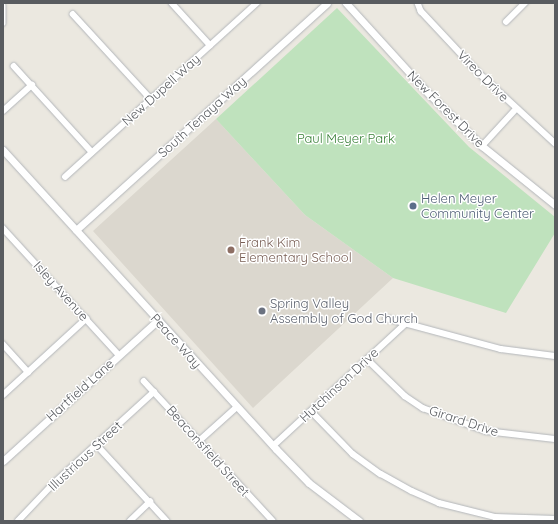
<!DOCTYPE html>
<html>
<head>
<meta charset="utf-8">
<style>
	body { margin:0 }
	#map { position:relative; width:558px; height:524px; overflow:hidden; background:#ebe8e0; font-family:Quicksand,sans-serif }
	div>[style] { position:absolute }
	.education>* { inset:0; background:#dbd7ce }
	.green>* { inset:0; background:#bfe2bd }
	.roads { filter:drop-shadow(0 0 1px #b3b6ba) drop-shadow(0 0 1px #b3b6ba) }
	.minor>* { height:5.5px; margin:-2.75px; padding:0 2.75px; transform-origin:2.75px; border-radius:2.75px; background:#fff }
	.tertiary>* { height:7px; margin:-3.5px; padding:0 3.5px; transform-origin:3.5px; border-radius:3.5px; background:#fff }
	.dots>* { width:11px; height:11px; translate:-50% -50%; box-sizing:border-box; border:2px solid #fff; border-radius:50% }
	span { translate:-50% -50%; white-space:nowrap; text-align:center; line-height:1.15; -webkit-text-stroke:3px #fff; paint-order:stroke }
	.street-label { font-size:13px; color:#595c60 }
	.park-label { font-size:13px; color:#398038 }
	.service-label { font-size:13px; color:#4e5e75 }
	.left { translate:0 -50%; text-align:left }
	.education-label { font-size:13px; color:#785e54 }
	.worship-label { font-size:13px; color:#5b616d }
	.frame { position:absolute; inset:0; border:4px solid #595c60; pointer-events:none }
</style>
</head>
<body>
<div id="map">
	<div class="education">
		<i style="clip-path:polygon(216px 119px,305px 215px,393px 278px,253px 408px,93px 231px)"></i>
	</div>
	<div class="green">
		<i style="clip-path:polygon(337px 8px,469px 147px,555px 217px,555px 233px,506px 313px,393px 278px,305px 215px,216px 119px)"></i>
	</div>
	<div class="roads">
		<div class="minor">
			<i style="left:172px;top:3px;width:57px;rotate:47.9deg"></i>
			<i style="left:418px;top:3px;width:9px;rotate:69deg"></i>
			<i style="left:421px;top:11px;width:83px;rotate:46.9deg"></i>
			<i style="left:478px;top:72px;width:105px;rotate:42.7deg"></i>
			<i style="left:3px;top:6px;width:17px;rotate:90deg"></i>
			<i style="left:73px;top:14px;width:115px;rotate:47.5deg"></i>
			<i style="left:506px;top:22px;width:27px;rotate:-45deg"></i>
			<i style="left:14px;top:66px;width:116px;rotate:47.8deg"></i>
			<i style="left:3px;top:111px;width:39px;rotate:-42deg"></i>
			<i style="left:482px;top:146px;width:50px;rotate:-47.4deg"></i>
			<i style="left:65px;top:177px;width:259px;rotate:-42.2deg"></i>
			<i style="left:3px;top:228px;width:172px;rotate:47.6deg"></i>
			<i style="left:386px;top:318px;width:119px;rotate:15.1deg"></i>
			<i style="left:501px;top:349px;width:54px;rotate:7.4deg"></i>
			<i style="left:3px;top:344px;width:38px;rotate:48deg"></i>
			<i style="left:367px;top:359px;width:53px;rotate:44.2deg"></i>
			<i style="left:405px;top:396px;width:22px;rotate:34deg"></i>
			<i style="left:423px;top:408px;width:67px;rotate:20.1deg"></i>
			<i style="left:486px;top:431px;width:69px;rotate:6.6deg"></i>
			<i style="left:144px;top:381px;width:190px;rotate:47.3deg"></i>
			<i style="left:3px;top:395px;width:113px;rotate:-42.5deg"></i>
			<i style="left:311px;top:411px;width:60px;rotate:45.7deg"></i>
			<i style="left:353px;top:454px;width:34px;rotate:36deg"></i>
			<i style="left:381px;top:474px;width:35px;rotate:29deg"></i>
			<i style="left:412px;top:491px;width:30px;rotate:24deg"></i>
			<i style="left:439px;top:503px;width:58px;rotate:14deg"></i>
			<i style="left:495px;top:517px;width:60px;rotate:1.9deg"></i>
			<i style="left:199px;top:441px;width:51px;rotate:-41.8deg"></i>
			<i style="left:97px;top:445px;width:103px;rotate:47.4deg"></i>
			<i style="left:273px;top:446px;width:180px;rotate:-42.7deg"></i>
			<i style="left:18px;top:521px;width:50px;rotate:-46.6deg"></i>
			<i style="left:52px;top:485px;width:138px;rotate:-42.4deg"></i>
			<i style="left:130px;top:521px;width:28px;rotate:-44deg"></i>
		</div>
		<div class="tertiary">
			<i style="left:346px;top:3px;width:122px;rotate:47.7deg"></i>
			<i style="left:428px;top:93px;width:76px;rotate:44.5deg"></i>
			<i style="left:482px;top:146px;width:94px;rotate:38.9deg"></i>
			<i style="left:3px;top:150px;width:405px;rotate:47.6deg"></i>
			<i style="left:276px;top:449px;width:47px;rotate:45.9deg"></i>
			<i style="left:309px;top:483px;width:63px;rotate:37.2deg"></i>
			<i style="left:76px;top:230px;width:338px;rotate:-42.1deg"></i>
			<i style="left:3px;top:461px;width:210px;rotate:-42.3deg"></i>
		</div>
	</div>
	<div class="dots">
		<i style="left:413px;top:206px;background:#5c6f8a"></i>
		<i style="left:231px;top:250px;background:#8d6e63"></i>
		<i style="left:262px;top:311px;background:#6b7280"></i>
	</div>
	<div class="street-label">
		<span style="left:483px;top:76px;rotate:45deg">Vireo Drive</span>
		<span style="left:161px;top:90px;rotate:-42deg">New Dupell Way</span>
		<span style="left:446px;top:109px;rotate:45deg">New Forest Drive</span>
		<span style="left:202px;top:117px;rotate:-42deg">South Tenaya Way</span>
		<span style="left:61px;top:291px;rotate:48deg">Isley Avenue</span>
		<span style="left:176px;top:341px;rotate:48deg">Peace Way</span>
		<span style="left:339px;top:385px;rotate:-43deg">Hutchinson Drive</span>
		<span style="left:80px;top:390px;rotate:-42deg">Hartfield Lane</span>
		<span style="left:464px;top:421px;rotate:18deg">Girard Drive</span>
		<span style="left:208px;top:451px;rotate:48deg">Beaconsfield Street</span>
		<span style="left:85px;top:456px;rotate:-43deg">Illustrious Street</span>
	</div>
	<div class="park-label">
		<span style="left:346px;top:138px">Paul Meyer Park</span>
	</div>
	<div class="service-label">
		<span class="left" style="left:421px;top:206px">Helen Meyer<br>Community Center</span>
	</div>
	<div class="education-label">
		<span class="left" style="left:239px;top:250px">Frank Kim<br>Elementary School</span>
	</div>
	<div class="worship-label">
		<span class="left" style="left:270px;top:311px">Spring Valley<br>Assembly of God Church</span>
	</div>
	<div class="frame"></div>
</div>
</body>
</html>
